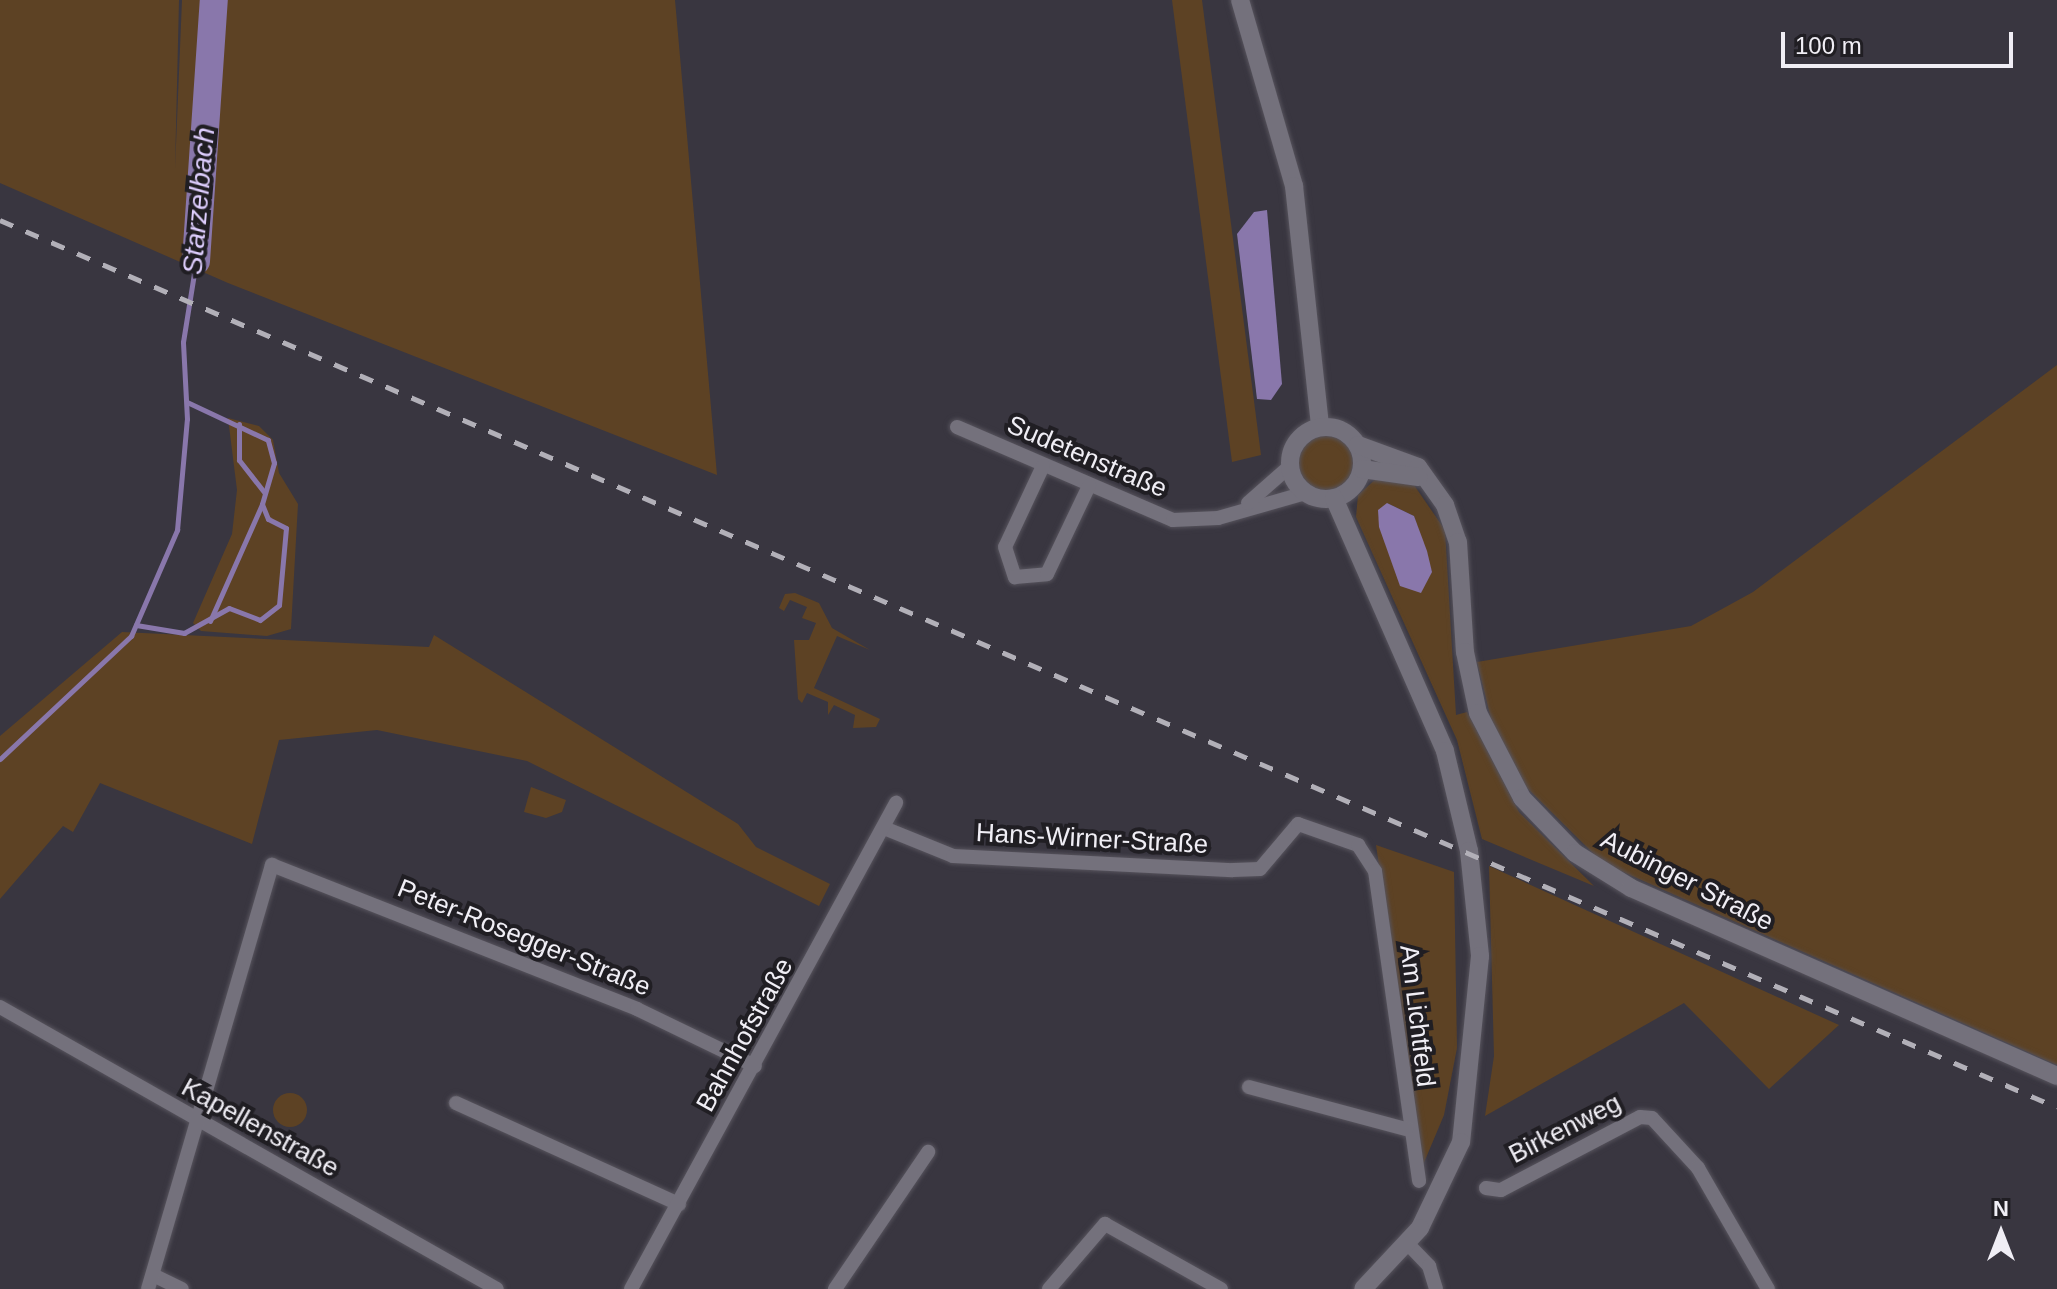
<!DOCTYPE html>
<html>
<head>
<meta charset="utf-8">
<style>
	body { margin:0 }
	#map { position:relative; width:2057px; height:1289px; overflow:hidden; background:#393640; font-family:Helvetica,sans-serif }
	div>[style] { position:absolute }
	.green>* { inset:0; background:#5d4224 }
	.round { border-radius:50% }
	.water>* { inset:0; background:#8977ab }
	.stream>* { height:5px; margin:-2.5px; padding:0 2.5px; transform-origin:2.5px; border-radius:2.5px; background:#8977ab }
	.river>* { height:28px; margin:-14px; padding:0 14px; transform-origin:14px; border-radius:14px; background:#8977ab }
	.roads { filter:drop-shadow(0 0 2px #56535c) drop-shadow(0 0 2px #56535c) }
	.street>* { height:14px; margin:-7px; padding:0 7px; transform-origin:7px; border-radius:7px; background:#74717c }
	.secondary>* { height:18px; margin:-9px; padding:0 9px; transform-origin:9px; border-radius:9px; background:#74717c }
	.secondary>.ring { margin:-9px; padding:0; box-sizing:content-box; background:none; border:18px solid #74717c; border-radius:50% }
	.rail>* { height:5px; margin-top:-2.5px; transform-origin:0; background:repeating-linear-gradient(90deg,#b2b0b8 0 14px,transparent 0 28px) }
	span { translate:-50% -50%; white-space:nowrap; text-align:center; line-height:1.15; -webkit-text-stroke:8px #201e23; paint-order:stroke }
	.street-label { font-size:26px; color:#f0eef5 }
	.water-label { font-size:28px; color:#decefe; font-style:italic }
	.north { position:absolute; left:1961px; top:1193px; width:80px; height:80px; -webkit-text-stroke:6px #201e23; paint-order:stroke; rotate:0deg; font-size:22px; font-weight:700; line-height:32px; text-align:center; color:#f0eef5 }
	.north::after { content:''; display:block; margin:auto; width:28px; height:36px; background:#f0eef5; clip-path:polygon(50% 0,100% 100%,50% 72%,0 100%) }
	.scale { position:absolute; left:1781px; top:32px; width:232px; height:36px; box-sizing:border-box; border:4px solid #f0eef5; border-top:0; padding-left:10px; font-size:24px; line-height:28px; white-space:nowrap; color:#f0eef5; -webkit-text-stroke:6px #201e23; paint-order:stroke }
</style>
</head>
<body>
<div id="map">
	<div class="green">
		<i style="clip-path:polygon(0 0,179px 0,175px 169px,182px 0,675px 0,717px 475px,228px 283px,0 183px)"></i>
		<i style="clip-path:polygon(1172px 0,1202px 0,1261px 455px,1232px 462px)"></i>
		<i style="clip-path:polygon(2057px 365px,2057px 1065px,1603px 863px,1527px 788px,1491px 719px,1477px 662px,1691px 626px,1753px 592px)"></i>
		<i style="clip-path:polygon(228px 418px,259px 426px,273px 440px,279px 473px,298px 504px,291px 629px,267px 636px,201px 631px,193px 623px,232px 534px,237px 490px)"></i>
		<i class="round" style="left:1299px;top:436px;width:54px;height:54px"></i>
		<i style="clip-path:polygon(evenodd,1377px 478px,1414px 485px,1445px 530px,1456px 715px,1467px 712px,1519px 812px,1594px 886px,1482px 839px,1457px 740px,1356px 517px,1358px 495px,1377px 478px,1387px 503px,1414px 516px,1432px 572px,1387px 503px)"></i>
		<i style="clip-path:polygon(795px 593px,819px 603px,832px 628px,870px 650px,837px 636px,814px 688px,880px 719px,876px 727px,853px 728px,855px 715px,834px 705px,828px 715px,828px 702px,807px 693px,802px 703px,798px 699px,794px 640px,809px 640px,816px 623px,802px 618px,807px 607px,790px 600px,784px 611px,779px 608px,785px 594px)"></i>
		<i style="clip-path:polygon(122px 632px,429px 647px,434px 635px,738px 824px,756px 847px,830px 884px,819px 906px,527px 761px,377px 730px,279px 740px,252px 844px,100px 783px,73px 832px,63px 826px,0 899px,0 736px)"></i>
		<i style="clip-path:polygon(531px 787px,566px 800px,562px 812px,546px 818px,524px 812px)"></i>
		<i style="clip-path:polygon(1376px 845px,1454px 872px,1457px 1048px,1444px 1115px,1423px 1165px)"></i>
		<i style="clip-path:polygon(1489px 866px,1839px 1025px,1769px 1089px,1684px 1003px,1485px 1116px,1494px 1056px)"></i>
		<i class="round" style="left:273px;top:1093px;width:34px;height:34px"></i>
	</div>
	<div class="water">
		<i style="clip-path:polygon(1267px 210px,1282px 384px,1271px 400px,1257px 399px,1237px 234px,1254px 212px)"></i>
		<i style="clip-path:polygon(1387px 503px,1414px 516px,1427px 551px,1432px 572px,1421px 593px,1400px 586px,1379px 527px,1378px 510px)"></i>
	</div>
	<div class="stream">
		<i style="left:239px;top:424px;width:36px;rotate:90deg"></i>
		<i style="left:239px;top:460px;width:41px;rotate:52deg"></i>
		<i style="left:210px;top:621px;width:128px;rotate:-66deg"></i>
		<i style="left:136px;top:625px;width:49px;rotate:9.5deg"></i>
		<i style="left:184px;top:633px;width:51px;rotate:-29.1deg"></i>
		<i style="left:229px;top:608px;width:33px;rotate:21deg"></i>
		<i style="left:260px;top:620px;width:24px;rotate:-38deg"></i>
		<i style="left:279px;top:605px;width:77px;rotate:-84.8deg"></i>
		<i style="left:286px;top:528px;width:20px;rotate:-153deg"></i>
		<i style="left:268px;top:519px;width:16px;rotate:-112deg"></i>
		<i style="left:262px;top:504px;width:43px;rotate:-73.7deg"></i>
		<i style="left:274px;top:463px;width:24px;rotate:-105deg"></i>
		<i style="left:268px;top:440px;width:89px;rotate:-154.9deg"></i>
		<i style="left:0;top:759px;width:180px;rotate:-43.2deg"></i>
		<i style="left:131px;top:636px;width:116px;rotate:-66.5deg"></i>
		<i style="left:177px;top:530px;width:111px;rotate:-84.9deg"></i>
		<i style="left:187px;top:419px;width:77px;rotate:-93deg"></i>
		<i style="left:183px;top:342px;width:82px;rotate:-80.9deg"></i>
	</div>
	<div class="river">
		<i style="left:196px;top:261px;width:262px;rotate:-86.1deg"></i>
	</div>
	<div class="roads">
		<div class="street">
			<i style="left:957px;top:427px;width:235px;rotate:23.3deg"></i>
			<i style="left:1173px;top:520px;width:45px;rotate:-2.5deg"></i>
			<i style="left:1218px;top:518px;width:91px;rotate:-15.9deg"></i>
			<i style="left:1043px;top:466px;width:89px;rotate:115.1deg"></i>
			<i style="left:1005px;top:547px;width:32px;rotate:72deg"></i>
			<i style="left:1015px;top:577px;width:32px;rotate:-5deg"></i>
			<i style="left:1047px;top:574px;width:98px;rotate:-64.5deg"></i>
			<i style="left:1248px;top:503px;width:56px;rotate:-41.4deg"></i>
			<i style="left:884px;top:828px;width:74px;rotate:22.1deg"></i>
			<i style="left:953px;top:856px;width:280px;rotate:2.9deg"></i>
			<i style="left:1233px;top:870px;width:27px;rotate:-2deg"></i>
			<i style="left:1260px;top:869px;width:59px;rotate:-49.8deg"></i>
			<i style="left:1298px;top:824px;width:64px;rotate:19.3deg"></i>
			<i style="left:1358px;top:845px;width:31px;rotate:57deg"></i>
			<i style="left:1375px;top:871px;width:313px;rotate:81.9deg"></i>
			<i style="left:0;top:1007px;width:571px;rotate:29.57deg"></i>
			<i style="left:1249px;top:1087px;width:163px;rotate:15deg"></i>
			<i style="left:456px;top:1103px;width:245px;rotate:24.4deg"></i>
			<i style="left:1486px;top:1188px;width:15px;rotate:8deg"></i>
			<i style="left:1501px;top:1190px;width:157px;rotate:-27.7deg"></i>
			<i style="left:1640px;top:1117px;width:12px;rotate:5deg"></i>
			<i style="left:1652px;top:1118px;width:68px;rotate:47.4deg"></i>
			<i style="left:1698px;top:1168px;width:140px;rotate:60deg"></i>
			<i style="left:1407px;top:1243px;width:32px;rotate:46deg"></i>
			<i style="left:1429px;top:1266px;width:24px;rotate:73deg"></i>
			<i style="left:153px;top:1275px;width:32px;rotate:26deg"></i>
			<i style="left:148px;top:1289px;width:442px;rotate:-73.7deg"></i>
			<i style="left:272px;top:865px;width:392px;rotate:21.5deg"></i>
			<i style="left:637px;top:1009px;width:131px;rotate:25.8deg"></i>
			<i style="left:631px;top:1289px;width:554px;rotate:-61.4deg"></i>
			<i style="left:835px;top:1289px;width:166px;rotate:-55.8deg"></i>
			<i style="left:1049px;top:1289px;width:86px;rotate:-49.3deg"></i>
			<i style="left:1105px;top:1224px;width:133px;rotate:29.3deg"></i>
		</div>
		<div class="secondary">
			<i style="left:1240px;top:0;width:194px;rotate:73.8deg"></i>
			<i style="left:1294px;top:186px;width:242px;rotate:83.8deg"></i>
			<i class="ring" style="left:1290px;top:427px;width:54px;height:54px"></i>
			<i style="left:1358px;top:445px;width:64px;rotate:20.1deg"></i>
			<i style="left:1418px;top:467px;width:47px;rotate:54.6deg"></i>
			<i style="left:1445px;top:505px;width:39px;rotate:71deg"></i>
			<i style="left:1458px;top:542px;width:110px;rotate:86.4deg"></i>
			<i style="left:1465px;top:652px;width:62px;rotate:78deg"></i>
			<i style="left:1478px;top:713px;width:96px;rotate:62.6deg"></i>
			<i style="left:1522px;top:798px;width:76px;rotate:46.1deg"></i>
			<i style="left:1575px;top:853px;width:66px;rotate:32deg"></i>
			<i style="left:1631px;top:888px;width:466px;rotate:23.8deg"></i>
			<i style="left:1362px;top:469px;width:57px;rotate:8.1deg"></i>
			<i style="left:1334px;top:498px;width:276px;rotate:66.3deg"></i>
			<i style="left:1445px;top:751px;width:103px;rotate:76.5deg"></i>
			<i style="left:1469px;top:851px;width:106px;rotate:84deg"></i>
			<i style="left:1480px;top:956px;width:187px;rotate:95.8deg"></i>
			<i style="left:1461px;top:1142px;width:95px;rotate:115.5deg"></i>
			<i style="left:1420px;top:1228px;width:83px;rotate:133.1deg"></i>
		</div>
	</div>
	<div class="rail">
		<i style="left:0;top:220px;width:2240px;rotate:23.33deg"></i>
	</div>
	<div class="street-label">
		<span style="left:1087px;top:457px;rotate:23deg">Sudetenstraße</span>
		<span style="left:1092px;top:839px;rotate:3deg">Hans-Wirner-Straße</span>
		<span style="left:1687px;top:881px;rotate:27deg">Aubinger Straße</span>
		<span style="left:524px;top:938px;rotate:22deg">Peter-Rosegger-Straße</span>
		<span style="left:1417px;top:1016px;rotate:83deg">Am Lichtfeld</span>
		<span style="left:745px;top:1035px;rotate:-61deg">Bahnhofstraße</span>
		<span style="left:260px;top:1128px;rotate:29deg">Kapellenstraße</span>
		<span style="left:1565px;top:1129px;rotate:-27deg">Birkenweg</span>
	</div>
	<div class="water-label">
		<span style="left:199px;top:201px;rotate:-85deg">Starzelbach</span>
	</div>
	<div class="north">N</div>
	<div class="scale">100 m</div>
</div>
</body>
</html>
